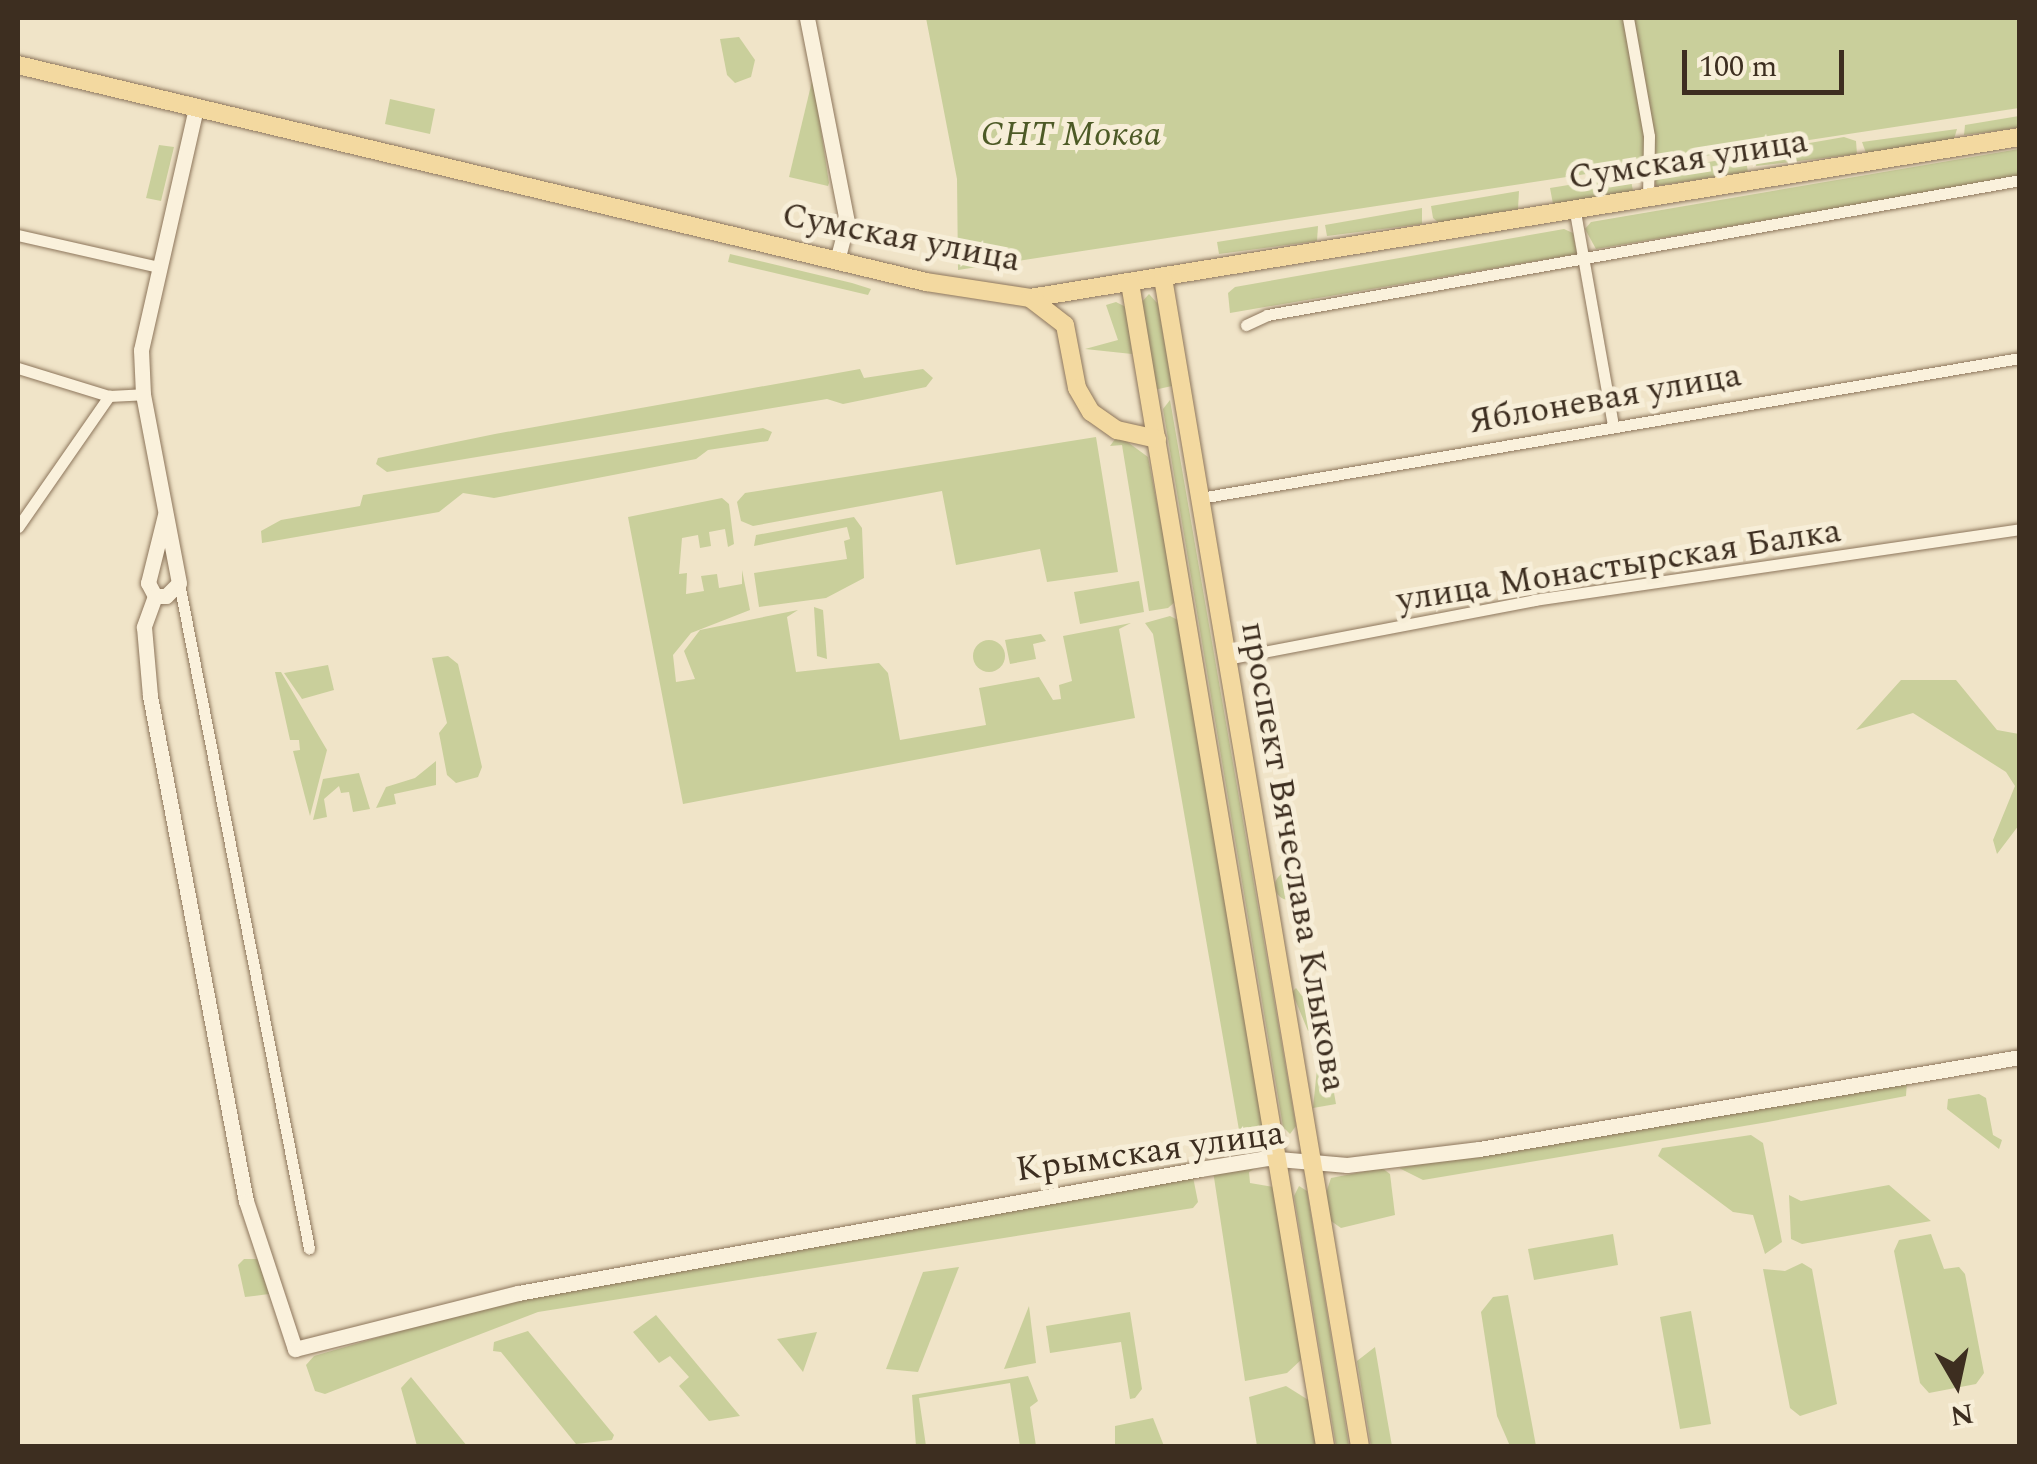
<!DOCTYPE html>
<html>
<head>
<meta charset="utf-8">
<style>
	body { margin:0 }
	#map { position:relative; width:2037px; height:1464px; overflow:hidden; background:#f0e4c8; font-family:Spectral,serif }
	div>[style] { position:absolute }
	.green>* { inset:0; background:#c9cf9b }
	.round { border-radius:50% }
	.roads { filter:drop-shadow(0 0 2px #8d765c) drop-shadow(0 0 2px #8d765c) }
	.street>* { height:11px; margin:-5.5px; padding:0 5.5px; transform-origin:5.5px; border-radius:5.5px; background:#faf1dc }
	.secondary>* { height:15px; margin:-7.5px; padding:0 7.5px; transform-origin:7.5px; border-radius:7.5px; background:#faf1dc }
	.primary>* { height:18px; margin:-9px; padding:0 9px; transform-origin:9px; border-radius:9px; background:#f3d9a0 }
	span { translate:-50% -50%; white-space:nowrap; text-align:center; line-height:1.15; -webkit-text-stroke:10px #f7eed8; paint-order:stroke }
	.park-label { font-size:35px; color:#4d5a26; font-style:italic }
	.street-label { font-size:35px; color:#3d2e20 }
	.frame { position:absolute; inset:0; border:20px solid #3d2e20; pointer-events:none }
	.north { position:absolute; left:1907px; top:1334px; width:100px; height:100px; -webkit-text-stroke:8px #f7eed8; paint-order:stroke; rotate:171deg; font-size:28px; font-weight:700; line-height:40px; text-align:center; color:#3d2e20 }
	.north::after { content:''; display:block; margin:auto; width:35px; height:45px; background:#3d2e20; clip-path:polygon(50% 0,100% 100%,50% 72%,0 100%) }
	.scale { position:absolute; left:1682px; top:50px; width:162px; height:45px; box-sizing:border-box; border:5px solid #3d2e20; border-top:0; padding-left:12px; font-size:30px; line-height:35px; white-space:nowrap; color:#3d2e20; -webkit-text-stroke:8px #f7eed8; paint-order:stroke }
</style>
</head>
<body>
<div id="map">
	<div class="green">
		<i style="clip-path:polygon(926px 18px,2019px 18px,2019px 108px,958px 270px,957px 179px)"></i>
		<i style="clip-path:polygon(739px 37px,755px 60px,751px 77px,735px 83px,727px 75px,720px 39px)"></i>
		<i style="clip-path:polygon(813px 77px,829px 183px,828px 186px,789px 177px)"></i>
		<i style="clip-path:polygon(390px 99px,435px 109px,430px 134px,385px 124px)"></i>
		<i style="clip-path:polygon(2019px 116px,2019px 128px,1964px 135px,1965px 125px)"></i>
		<i style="clip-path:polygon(1957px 129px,1954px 139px,1866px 153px,1862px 142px)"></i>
		<i style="clip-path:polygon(1844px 137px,1856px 141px,1857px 154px,1756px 166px,1758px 152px)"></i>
		<i style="clip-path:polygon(159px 145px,174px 147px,161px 201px,146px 198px)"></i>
		<i style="clip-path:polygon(2019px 149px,2019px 177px,1596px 249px,1585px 229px,1591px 222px)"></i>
		<i style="clip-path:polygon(1745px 156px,1748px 172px,1656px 186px,1653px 171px)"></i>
		<i style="clip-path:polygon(1630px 175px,1633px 191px,1553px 204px,1550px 188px)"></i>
		<i style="clip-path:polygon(1519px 191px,1518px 209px,1439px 223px,1433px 218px,1431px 206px)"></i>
		<i style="clip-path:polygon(1422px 208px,1422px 224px,1327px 236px,1325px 225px)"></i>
		<i style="clip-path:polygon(1318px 226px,1317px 241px,1219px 254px,1217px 242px)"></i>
		<i style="clip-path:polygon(1564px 229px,1573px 233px,1577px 254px,1230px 313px,1228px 293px,1235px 287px)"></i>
		<i style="clip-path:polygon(730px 254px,852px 283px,871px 289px,868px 295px,728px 262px)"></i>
		<i style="clip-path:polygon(1149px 294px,1158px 304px,1172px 386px,1154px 390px,1140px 304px)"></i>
		<i style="clip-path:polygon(1116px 302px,1126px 307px,1132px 354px,1085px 349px,1118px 340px,1106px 305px)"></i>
		<i style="clip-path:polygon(860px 369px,864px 378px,923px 369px,933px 378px,926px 387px,843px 404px,827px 399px,387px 472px,376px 464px,378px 458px,495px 434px)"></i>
		<i style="clip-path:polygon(1170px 400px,1296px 1126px,1290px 1134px,1283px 1127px,1163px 409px)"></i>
		<i style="clip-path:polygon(763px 428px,772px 432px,768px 441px,708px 450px,696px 459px,494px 498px,463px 493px,439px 512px,262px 543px,261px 531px,281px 520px,360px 506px,363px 495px)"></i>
		<i style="clip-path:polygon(1118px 435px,1148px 457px,1176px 601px,1168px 608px,1149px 611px,1122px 445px,1110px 446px)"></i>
		<i style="clip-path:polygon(1096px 437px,1118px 572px,1047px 582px,1040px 549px,956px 565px,942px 491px,753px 526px,741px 521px,737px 502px,745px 493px)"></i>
		<i style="clip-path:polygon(722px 498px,729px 504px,734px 544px,728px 547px,725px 529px,709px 532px,711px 546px,700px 548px,698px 535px,682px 538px,679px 574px,687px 573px,686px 594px,704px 591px,701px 576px,717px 574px,719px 588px,742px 584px,742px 570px,750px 610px,691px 633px,673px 655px,676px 682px,695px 679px,684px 651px,700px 630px,798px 610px,787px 617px,796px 672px,879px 663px,888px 673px,900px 740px,986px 725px,979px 688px,1039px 677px,1053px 700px,1061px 699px,1059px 685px,1072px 681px,1063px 636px,1131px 623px,1119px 629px,1135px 718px,683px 804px,628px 517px)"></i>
		<i style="clip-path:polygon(854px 517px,862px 528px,864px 578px,826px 598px,759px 607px,754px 573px,847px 559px,844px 541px,850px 539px,847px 527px,754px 546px,756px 535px)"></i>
		<i style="clip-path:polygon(1139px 581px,1144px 612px,1080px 624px,1074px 592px)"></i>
		<i style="clip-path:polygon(814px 607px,823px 610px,827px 659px,817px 656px)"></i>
		<i style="clip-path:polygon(1170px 616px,1180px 621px,1265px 1126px,1258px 1143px,1243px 1153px,1153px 634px,1145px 623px)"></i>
		<i style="clip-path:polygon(1041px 634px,1046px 641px,1033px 644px,1036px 659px,1010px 664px,1005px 640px)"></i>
		<i class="round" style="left:973px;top:640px;width:32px;height:32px"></i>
		<i style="clip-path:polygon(448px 656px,458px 664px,482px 767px,478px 777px,456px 783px,447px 775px,439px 733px,447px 723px,432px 658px)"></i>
		<i style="clip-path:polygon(328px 665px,334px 690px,302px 699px,284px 673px)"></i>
		<i style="clip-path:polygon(275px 672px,281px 672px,327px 750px,310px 816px,293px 751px,300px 750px,299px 740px,290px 740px)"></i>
		<i style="clip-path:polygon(1901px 680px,1956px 680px,1997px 730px,2019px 734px,2019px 825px,1997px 854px,1993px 840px,2015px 786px,2006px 772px,1913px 713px,1856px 730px)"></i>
		<i style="clip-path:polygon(436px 761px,436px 785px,394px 794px,396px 804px,376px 808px,386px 787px,415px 778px)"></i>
		<i style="clip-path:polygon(359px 773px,370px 809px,353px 812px,349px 792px,341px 793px,339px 786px,324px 799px,327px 817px,313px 820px,323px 779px)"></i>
		<i class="round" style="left:1275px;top:872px;width:28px;height:28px"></i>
		<i style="clip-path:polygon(1296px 988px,1302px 996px,1316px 993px,1321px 1024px,1308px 1031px,1292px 992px)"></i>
		<i style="clip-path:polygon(1317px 1069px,1331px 1076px,1336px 1104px,1313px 1108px)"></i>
		<i style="clip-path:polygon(1907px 1081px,1906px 1096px,1768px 1122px,1423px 1180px,1399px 1168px)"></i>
		<i style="clip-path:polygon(1979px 1094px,1986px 1098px,1993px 1135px,2002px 1140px,1999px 1149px,1947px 1109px,1948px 1099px)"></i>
		<i style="clip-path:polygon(1751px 1135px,1763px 1143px,1782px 1242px,1765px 1254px,1753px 1215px,1733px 1212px,1658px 1156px,1662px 1148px)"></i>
		<i style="clip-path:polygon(1261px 1165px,1249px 1172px,1250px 1183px,1273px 1187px,1302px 1359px,1287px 1373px,1245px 1381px,1213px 1171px)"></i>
		<i style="clip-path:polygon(1382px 1168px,1390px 1174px,1395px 1215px,1341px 1228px,1331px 1221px,1326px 1193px,1331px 1178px)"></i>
		<i style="clip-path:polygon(1193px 1177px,1198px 1202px,1193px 1208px,538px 1312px,325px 1394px,315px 1391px,306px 1365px,314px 1356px,479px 1308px)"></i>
		<i style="clip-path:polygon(1889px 1185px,1931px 1221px,1802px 1244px,1791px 1239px,1789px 1195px,1801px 1201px)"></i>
		<i style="clip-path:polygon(1299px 1186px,1307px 1191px,1349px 1446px,1336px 1446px,1294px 1196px)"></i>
		<i style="clip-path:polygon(1613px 1234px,1618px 1265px,1534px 1280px,1528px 1249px)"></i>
		<i style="clip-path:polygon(1931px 1234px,1944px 1269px,1959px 1267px,1965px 1274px,1984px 1373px,1976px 1384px,1929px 1393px,1920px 1383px,1894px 1251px,1899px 1240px)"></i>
		<i style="clip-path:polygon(244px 1259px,258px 1259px,269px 1294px,245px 1297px,238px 1265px)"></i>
		<i style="clip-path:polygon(1802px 1263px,1812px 1269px,1837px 1404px,1800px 1416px,1790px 1408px,1763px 1269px,1785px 1271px)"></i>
		<i style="clip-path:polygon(959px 1267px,918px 1372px,886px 1369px,923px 1272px)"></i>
		<i style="clip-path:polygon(1508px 1295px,1536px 1446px,1510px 1446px,1497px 1416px,1481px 1312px,1493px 1297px)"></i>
		<i style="clip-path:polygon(1029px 1306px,1036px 1363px,1004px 1369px)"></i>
		<i style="clip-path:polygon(1691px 1311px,1711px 1424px,1680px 1429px,1660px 1317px)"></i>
		<i style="clip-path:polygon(1130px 1312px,1142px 1389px,1135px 1398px,1130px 1399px,1121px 1342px,1050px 1353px,1046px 1326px)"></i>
		<i style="clip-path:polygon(656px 1315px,740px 1416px,709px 1421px,679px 1386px,689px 1377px,670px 1356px,659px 1363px,633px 1332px)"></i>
		<i style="clip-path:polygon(528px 1331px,614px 1435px,612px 1440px,576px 1444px,501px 1352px,493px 1351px,494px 1342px)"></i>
		<i style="clip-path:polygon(817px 1332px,803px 1372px,777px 1339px)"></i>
		<i style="clip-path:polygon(1375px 1347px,1387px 1418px,1392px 1446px,1371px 1446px,1357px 1361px)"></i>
		<i style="clip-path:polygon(1028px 1376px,1038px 1401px,1030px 1407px,1036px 1446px,1020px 1446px,1010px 1383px,919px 1398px,926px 1446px,916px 1446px,912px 1395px)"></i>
		<i style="clip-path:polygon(411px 1377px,467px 1446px,478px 1446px,417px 1446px,401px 1388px)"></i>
		<i style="clip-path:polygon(1286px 1386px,1310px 1401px,1318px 1446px,1257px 1446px,1249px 1397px)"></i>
		<i style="clip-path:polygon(1153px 1418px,1164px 1446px,1115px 1446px,1115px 1426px)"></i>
	</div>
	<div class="roads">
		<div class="street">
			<i style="left:1628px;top:18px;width:120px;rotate:79.9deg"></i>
			<i style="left:1649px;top:136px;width:64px;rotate:90.9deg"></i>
			<i style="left:1575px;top:212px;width:216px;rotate:79.9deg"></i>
			<i style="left:18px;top:235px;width:145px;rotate:12.8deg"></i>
			<i style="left:1246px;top:325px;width:23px;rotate:-25deg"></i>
			<i style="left:1267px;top:315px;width:765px;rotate:-10.16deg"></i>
			<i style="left:18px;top:368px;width:95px;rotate:17.1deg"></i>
			<i style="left:109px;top:396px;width:34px;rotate:-3deg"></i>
			<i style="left:1200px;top:498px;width:832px;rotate:-9.69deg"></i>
			<i style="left:18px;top:527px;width:160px;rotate:-55.2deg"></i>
			<i style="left:179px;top:583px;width:678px;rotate:78.94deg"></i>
			<i style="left:1226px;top:659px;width:314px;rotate:-10.8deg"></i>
			<i style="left:1534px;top:600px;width:491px;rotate:-8.3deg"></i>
		</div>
		<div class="secondary">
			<i style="left:807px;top:18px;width:208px;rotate:78.9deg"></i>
			<i style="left:847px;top:222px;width:40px;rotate:104.4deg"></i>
			<i style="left:155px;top:596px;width:33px;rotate:110deg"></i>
			<i style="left:144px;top:627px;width:69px;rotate:85deg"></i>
			<i style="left:150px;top:696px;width:514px;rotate:79.24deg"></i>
			<i style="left:246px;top:1201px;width:156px;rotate:71.7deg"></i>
			<i style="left:295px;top:1349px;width:230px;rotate:-14.1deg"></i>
			<i style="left:518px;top:1293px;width:693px;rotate:-10.3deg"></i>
			<i style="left:1200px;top:1169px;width:68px;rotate:-9.3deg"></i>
			<i style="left:1267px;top:1158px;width:80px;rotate:5deg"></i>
			<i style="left:1347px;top:1165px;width:133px;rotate:-6.9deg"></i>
			<i style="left:1479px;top:1149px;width:549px;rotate:-9.65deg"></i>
			<i style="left:155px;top:596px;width:11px"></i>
			<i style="left:166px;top:596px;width:18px;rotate:-45deg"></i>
			<i style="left:179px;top:583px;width:192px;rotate:-100.8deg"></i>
			<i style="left:143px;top:394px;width:44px;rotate:-92.6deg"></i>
			<i style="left:141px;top:350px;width:248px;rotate:-77.2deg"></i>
			<i style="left:155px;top:596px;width:15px;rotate:-118deg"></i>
			<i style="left:148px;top:583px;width:70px;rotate:-76deg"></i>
		</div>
		<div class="primary">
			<i style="left:18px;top:65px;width:934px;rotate:13.44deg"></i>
			<i style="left:926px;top:282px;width:105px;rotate:8.7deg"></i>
			<i style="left:1030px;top:298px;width:1003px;rotate:-9.24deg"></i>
			<i style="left:1163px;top:278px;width:1184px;rotate:80.43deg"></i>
			<i style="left:1130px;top:283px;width:1179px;rotate:80.48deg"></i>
			<i style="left:1030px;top:298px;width:44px;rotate:37.6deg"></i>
			<i style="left:1065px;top:325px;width:64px;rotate:79.2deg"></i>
			<i style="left:1077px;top:388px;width:28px;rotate:60deg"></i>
			<i style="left:1091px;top:412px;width:32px;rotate:35deg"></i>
			<i style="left:1117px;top:430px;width:41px;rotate:12.7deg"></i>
		</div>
	</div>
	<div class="park-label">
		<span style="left:1071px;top:135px">СНТ Моква</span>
	</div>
	<div class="street-label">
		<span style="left:1688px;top:160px;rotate:-9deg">Сумская улица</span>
		<span style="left:901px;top:238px;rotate:11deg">Сумская улица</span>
		<span style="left:1605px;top:399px;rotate:-10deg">Яблоневая улица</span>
		<span style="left:1619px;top:566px;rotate:-9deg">улица Монастырская Балка</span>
		<span style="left:1293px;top:857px;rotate:80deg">проспект Вячеслава Клыкова</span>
		<span style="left:1150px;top:1152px;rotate:-8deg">Крымская улица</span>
	</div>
	<div class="frame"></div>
	<div class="north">N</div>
	<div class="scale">100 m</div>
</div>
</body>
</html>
